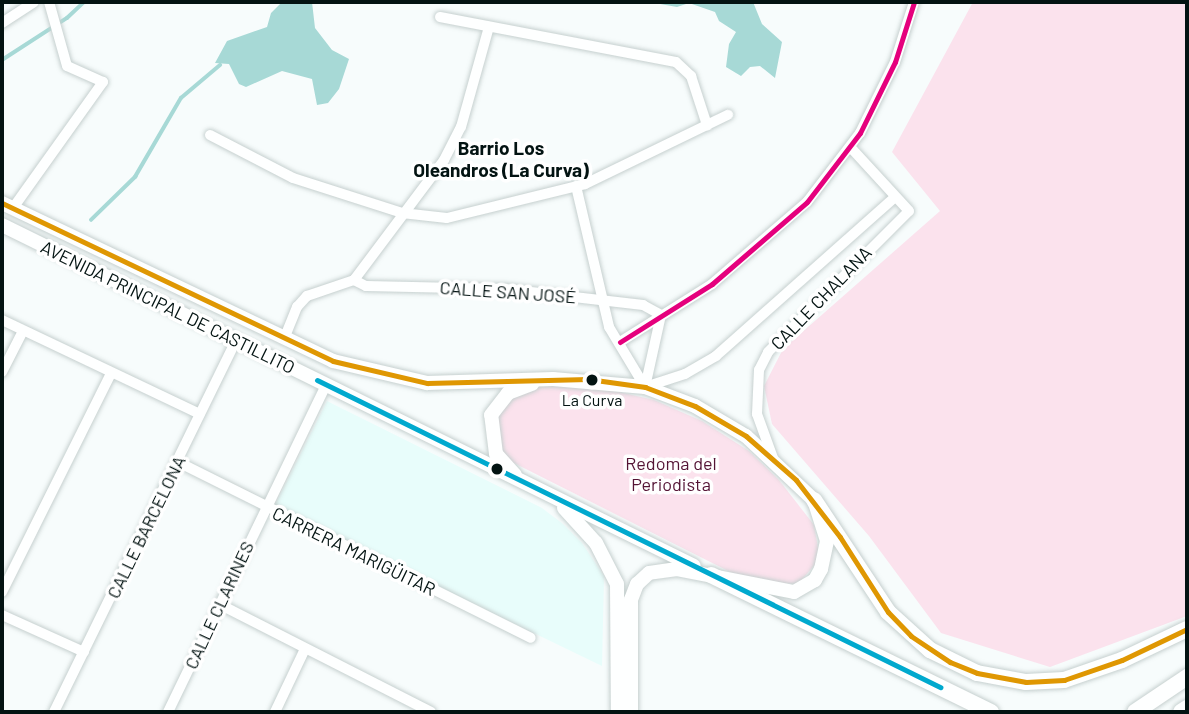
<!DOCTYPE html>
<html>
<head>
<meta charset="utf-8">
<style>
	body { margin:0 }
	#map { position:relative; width:1189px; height:714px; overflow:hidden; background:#f7fcfc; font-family:Barlow,sans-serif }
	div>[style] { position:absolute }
	.built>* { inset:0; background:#e8fdfb }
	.green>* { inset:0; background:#fbe2ed }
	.water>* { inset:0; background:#a7d9d6 }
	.stream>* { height:3.5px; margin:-1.75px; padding:0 1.75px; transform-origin:1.75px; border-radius:1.75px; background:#a7d9d6 }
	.roads { filter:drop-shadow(0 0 2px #c6d0cf) drop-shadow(0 0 2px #c6d0cf) }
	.minor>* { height:10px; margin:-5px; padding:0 5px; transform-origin:5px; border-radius:5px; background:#feffff }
	.secondary>* { height:14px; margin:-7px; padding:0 7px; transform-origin:7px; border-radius:7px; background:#feffff }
	.primary>* { height:16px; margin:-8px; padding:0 8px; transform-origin:8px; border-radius:8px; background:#feffff }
	.bus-1>* { height:5px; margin:-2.5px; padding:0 2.5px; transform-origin:2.5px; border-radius:2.5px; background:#df9702 }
	.bus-2>* { height:5px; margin:-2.5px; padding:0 2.5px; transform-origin:2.5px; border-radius:2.5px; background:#00a9ce }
	.bus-3>* { height:5px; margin:-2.5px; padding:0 2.5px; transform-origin:2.5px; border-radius:2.5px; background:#e5007d }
	.dots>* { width:19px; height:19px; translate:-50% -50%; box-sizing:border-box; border:4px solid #fff; border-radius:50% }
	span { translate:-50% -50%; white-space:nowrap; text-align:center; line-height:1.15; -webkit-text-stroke:7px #fff; paint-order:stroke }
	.bus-label { font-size:16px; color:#031312 }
	.street-label { font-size:18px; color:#031312 }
	.park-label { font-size:18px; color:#541435 }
	.neighbourhood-label { font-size:19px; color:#031312; font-weight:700 }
	.frame { position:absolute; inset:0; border:4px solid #031312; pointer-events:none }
</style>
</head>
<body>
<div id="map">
	<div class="built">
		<i style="clip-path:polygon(327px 401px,542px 508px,563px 524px,582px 543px,604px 576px,602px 666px,274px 507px)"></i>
	</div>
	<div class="green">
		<i style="clip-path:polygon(973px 2px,1187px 2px,1187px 616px,1050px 667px,941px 633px,869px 536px,772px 424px,764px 386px,783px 349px,940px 211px,892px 152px)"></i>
		<i style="clip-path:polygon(552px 384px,598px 387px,654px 400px,702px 421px,749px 451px,779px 480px,814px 525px,820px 559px,798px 584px,750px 582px,496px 454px,496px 413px,503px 402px,526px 388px)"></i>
	</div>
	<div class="water">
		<i style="clip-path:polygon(282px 2px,312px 2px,315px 28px,332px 50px,349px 59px,339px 89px,328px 103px,317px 105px,312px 79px,282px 71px,246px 87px,239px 84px,229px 64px,215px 63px,227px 41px,267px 27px,271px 13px)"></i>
		<i style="clip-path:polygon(649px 2px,753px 2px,762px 24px,782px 42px,775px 78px,760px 66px,750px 67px,741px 76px,726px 67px,729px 44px,736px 32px,719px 21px,715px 12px,689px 3px,677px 7px)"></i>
	</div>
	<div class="stream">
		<i style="left:2px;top:60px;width:77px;rotate:-32.9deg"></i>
		<i style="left:67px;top:18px;width:23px;rotate:-43deg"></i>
		<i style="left:91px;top:220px;width:62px;rotate:-44.3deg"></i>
		<i style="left:135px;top:177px;width:91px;rotate:-59.8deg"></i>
		<i style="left:181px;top:98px;width:51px;rotate:-40.2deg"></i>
	</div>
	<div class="roads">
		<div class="minor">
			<i style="left:440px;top:17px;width:240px;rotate:10.8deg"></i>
			<i style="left:676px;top:62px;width:21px;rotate:43deg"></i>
			<i style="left:691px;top:76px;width:52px;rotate:71.9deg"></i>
			<i style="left:2px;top:23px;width:38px;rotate:-33deg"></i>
			<i style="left:210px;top:135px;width:93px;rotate:27.4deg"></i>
			<i style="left:293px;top:178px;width:114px;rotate:17.8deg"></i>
			<i style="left:402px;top:213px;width:45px;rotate:6.3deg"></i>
			<i style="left:447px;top:218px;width:142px;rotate:-13.8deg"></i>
			<i style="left:585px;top:184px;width:159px;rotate:-25.8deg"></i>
			<i style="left:576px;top:186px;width:145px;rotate:76.8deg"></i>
			<i style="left:609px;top:327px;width:70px;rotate:59deg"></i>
			<i style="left:13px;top:208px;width:155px;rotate:-54.5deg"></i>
			<i style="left:103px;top:82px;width:39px;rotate:-156deg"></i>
			<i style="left:67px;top:66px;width:66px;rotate:-105.7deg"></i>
			<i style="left:354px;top:280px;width:13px;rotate:27deg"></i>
			<i style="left:366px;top:286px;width:139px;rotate:1.2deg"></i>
			<i style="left:505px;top:289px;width:139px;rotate:6.6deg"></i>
			<i style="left:643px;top:305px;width:21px;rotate:29deg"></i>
			<i style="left:661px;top:315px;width:74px;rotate:102.5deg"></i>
			<i style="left:2px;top:320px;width:219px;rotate:25.4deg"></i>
			<i style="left:284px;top:339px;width:35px;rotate:-68deg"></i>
			<i style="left:297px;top:307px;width:15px;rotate:-48deg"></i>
			<i style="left:307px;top:296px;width:50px;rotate:-18.8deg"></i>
			<i style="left:354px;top:280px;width:150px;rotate:-53.1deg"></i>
			<i style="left:444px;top:160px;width:37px;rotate:-63deg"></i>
			<i style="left:461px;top:127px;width:104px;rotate:-74.4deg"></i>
			<i style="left:620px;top:342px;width:109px;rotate:-32.2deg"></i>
			<i style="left:712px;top:284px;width:125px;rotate:-40.8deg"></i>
			<i style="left:807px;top:202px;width:87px;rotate:-52.5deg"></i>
			<i style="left:860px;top:133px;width:79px;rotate:-63.8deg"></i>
			<i style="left:895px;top:62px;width:63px;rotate:-72.4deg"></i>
			<i style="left:2px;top:372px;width:46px;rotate:-62.9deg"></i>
			<i style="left:645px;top:387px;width:42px;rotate:-18deg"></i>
			<i style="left:685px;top:374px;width:36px;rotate:-30deg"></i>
			<i style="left:716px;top:356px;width:239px;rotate:-41.6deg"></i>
			<i style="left:773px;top:458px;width:47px;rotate:-110deg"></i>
			<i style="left:757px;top:414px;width:44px;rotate:-87.4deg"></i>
			<i style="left:759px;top:370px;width:20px;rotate:-63deg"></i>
			<i style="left:768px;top:352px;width:199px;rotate:-45deg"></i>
			<i style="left:909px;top:211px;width:86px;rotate:-132.6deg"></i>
			<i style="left:178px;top:462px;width:394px;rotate:26.5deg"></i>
			<i style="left:2px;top:592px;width:245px;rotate:-63.5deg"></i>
			<i style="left:219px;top:604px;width:238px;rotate:27deg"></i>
			<i style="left:2px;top:615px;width:90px;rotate:24.3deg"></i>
			<i style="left:54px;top:712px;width:414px;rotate:-63.9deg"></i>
			<i style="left:168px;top:712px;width:363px;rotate:-64.2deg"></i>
			<i style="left:275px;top:712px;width:68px;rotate:-64.6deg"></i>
		</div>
		<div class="secondary">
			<i style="left:2px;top:203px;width:367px;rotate:25.5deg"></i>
			<i style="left:333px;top:361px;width:97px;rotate:13.2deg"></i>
			<i style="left:427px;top:383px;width:126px;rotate:-1.8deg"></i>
			<i style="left:553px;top:379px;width:92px;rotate:5deg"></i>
			<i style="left:645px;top:387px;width:53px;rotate:20.8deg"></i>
			<i style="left:695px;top:406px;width:59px;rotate:30.5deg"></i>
			<i style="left:746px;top:436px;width:93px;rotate:43.3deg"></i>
			<i style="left:814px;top:500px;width:43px;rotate:72.4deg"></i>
			<i style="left:827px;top:541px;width:29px;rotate:102deg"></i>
			<i style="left:821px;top:569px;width:13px;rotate:119deg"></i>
			<i style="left:815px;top:580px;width:24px;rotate:150deg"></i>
			<i style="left:794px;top:592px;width:119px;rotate:-168.9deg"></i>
			<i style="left:677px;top:569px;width:28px;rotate:172deg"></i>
			<i style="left:649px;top:573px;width:16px;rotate:137deg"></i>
			<i style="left:637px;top:584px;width:17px;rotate:111deg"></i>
			<i style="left:631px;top:600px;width:112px;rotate:90deg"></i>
			<i style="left:2px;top:225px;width:771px;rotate:26.23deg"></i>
			<i style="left:515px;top:475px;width:28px;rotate:-132deg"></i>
			<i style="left:496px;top:454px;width:39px;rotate:-97deg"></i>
			<i style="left:491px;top:415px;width:28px;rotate:-52deg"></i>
			<i style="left:508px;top:393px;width:26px;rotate:-21deg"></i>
			<i style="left:564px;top:508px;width:47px;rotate:47.6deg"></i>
			<i style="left:596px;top:543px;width:46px;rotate:62.9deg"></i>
			<i style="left:617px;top:584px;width:128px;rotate:89.6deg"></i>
		</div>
		<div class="primary">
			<i style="left:814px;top:500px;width:134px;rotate:56.5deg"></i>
			<i style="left:888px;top:612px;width:57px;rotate:42.1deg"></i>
			<i style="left:930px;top:650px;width:52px;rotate:26.1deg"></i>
			<i style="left:977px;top:673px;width:50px;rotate:10.4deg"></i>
			<i style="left:1026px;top:682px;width:38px;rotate:-3deg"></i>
			<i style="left:1064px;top:680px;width:61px;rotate:-19deg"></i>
			<i style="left:1122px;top:660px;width:72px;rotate:-25.5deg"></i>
			<i style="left:711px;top:575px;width:312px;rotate:26.1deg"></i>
			<i style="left:1135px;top:712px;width:63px;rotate:-33.9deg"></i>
			<i style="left:1181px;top:712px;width:7px;rotate:-34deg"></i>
		</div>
	</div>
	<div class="bus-1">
		<i style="left:2px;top:203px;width:367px;rotate:25.5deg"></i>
		<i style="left:333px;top:361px;width:97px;rotate:13.2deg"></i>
		<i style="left:427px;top:383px;width:161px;rotate:-1.4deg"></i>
		<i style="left:588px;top:379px;width:58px;rotate:8deg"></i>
		<i style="left:645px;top:387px;width:53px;rotate:20.8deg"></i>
		<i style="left:695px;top:406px;width:59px;rotate:30.5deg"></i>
		<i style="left:746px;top:436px;width:67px;rotate:41.3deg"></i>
		<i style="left:796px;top:480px;width:72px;rotate:52.3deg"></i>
		<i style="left:840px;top:537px;width:89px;rotate:57.4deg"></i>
		<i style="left:888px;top:612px;width:33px;rotate:46deg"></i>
		<i style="left:911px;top:636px;width:47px;rotate:33.7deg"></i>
		<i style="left:950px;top:662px;width:29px;rotate:22deg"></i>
		<i style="left:977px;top:673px;width:50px;rotate:10.4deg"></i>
		<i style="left:1026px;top:682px;width:38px;rotate:-3deg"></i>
		<i style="left:1064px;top:680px;width:61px;rotate:-19deg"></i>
		<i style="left:1122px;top:660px;width:72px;rotate:-25.5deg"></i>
	</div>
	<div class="bus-2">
		<i style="left:317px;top:380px;width:695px;rotate:26.23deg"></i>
	</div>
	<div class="bus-3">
		<i style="left:620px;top:342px;width:109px;rotate:-32.2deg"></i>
		<i style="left:712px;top:284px;width:125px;rotate:-40.8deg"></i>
		<i style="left:807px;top:202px;width:87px;rotate:-52.5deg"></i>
		<i style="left:860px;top:133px;width:79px;rotate:-63.8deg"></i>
		<i style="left:895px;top:62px;width:63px;rotate:-72.4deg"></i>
	</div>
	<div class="dots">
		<i style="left:592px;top:380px;background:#031312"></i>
		<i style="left:497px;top:469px;background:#031312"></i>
	</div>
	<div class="bus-label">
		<span style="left:592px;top:400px">La Curva</span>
	</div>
	<div class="street-label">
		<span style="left:508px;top:292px;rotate:4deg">CALLE SAN JOSÉ</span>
		<span style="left:821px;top:298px;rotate:-46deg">CALLE CHALANA</span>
		<span style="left:168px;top:307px;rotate:26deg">AVENIDA PRINCIPAL DE CASTILLITO</span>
		<span style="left:146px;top:527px;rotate:-64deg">CALLE BARCELONA</span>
		<span style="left:354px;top:551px;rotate:26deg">CARRERA MARIGÜITAR</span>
		<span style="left:219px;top:605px;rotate:-65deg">CALLE CLARINES</span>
	</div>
	<div class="park-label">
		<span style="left:671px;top:474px">Redoma del<br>Periodista</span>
	</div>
	<div class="neighbourhood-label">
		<span style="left:501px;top:159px">Barrio Los<br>Oleandros (La Curva)</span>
	</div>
	<div class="frame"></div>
</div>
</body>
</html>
